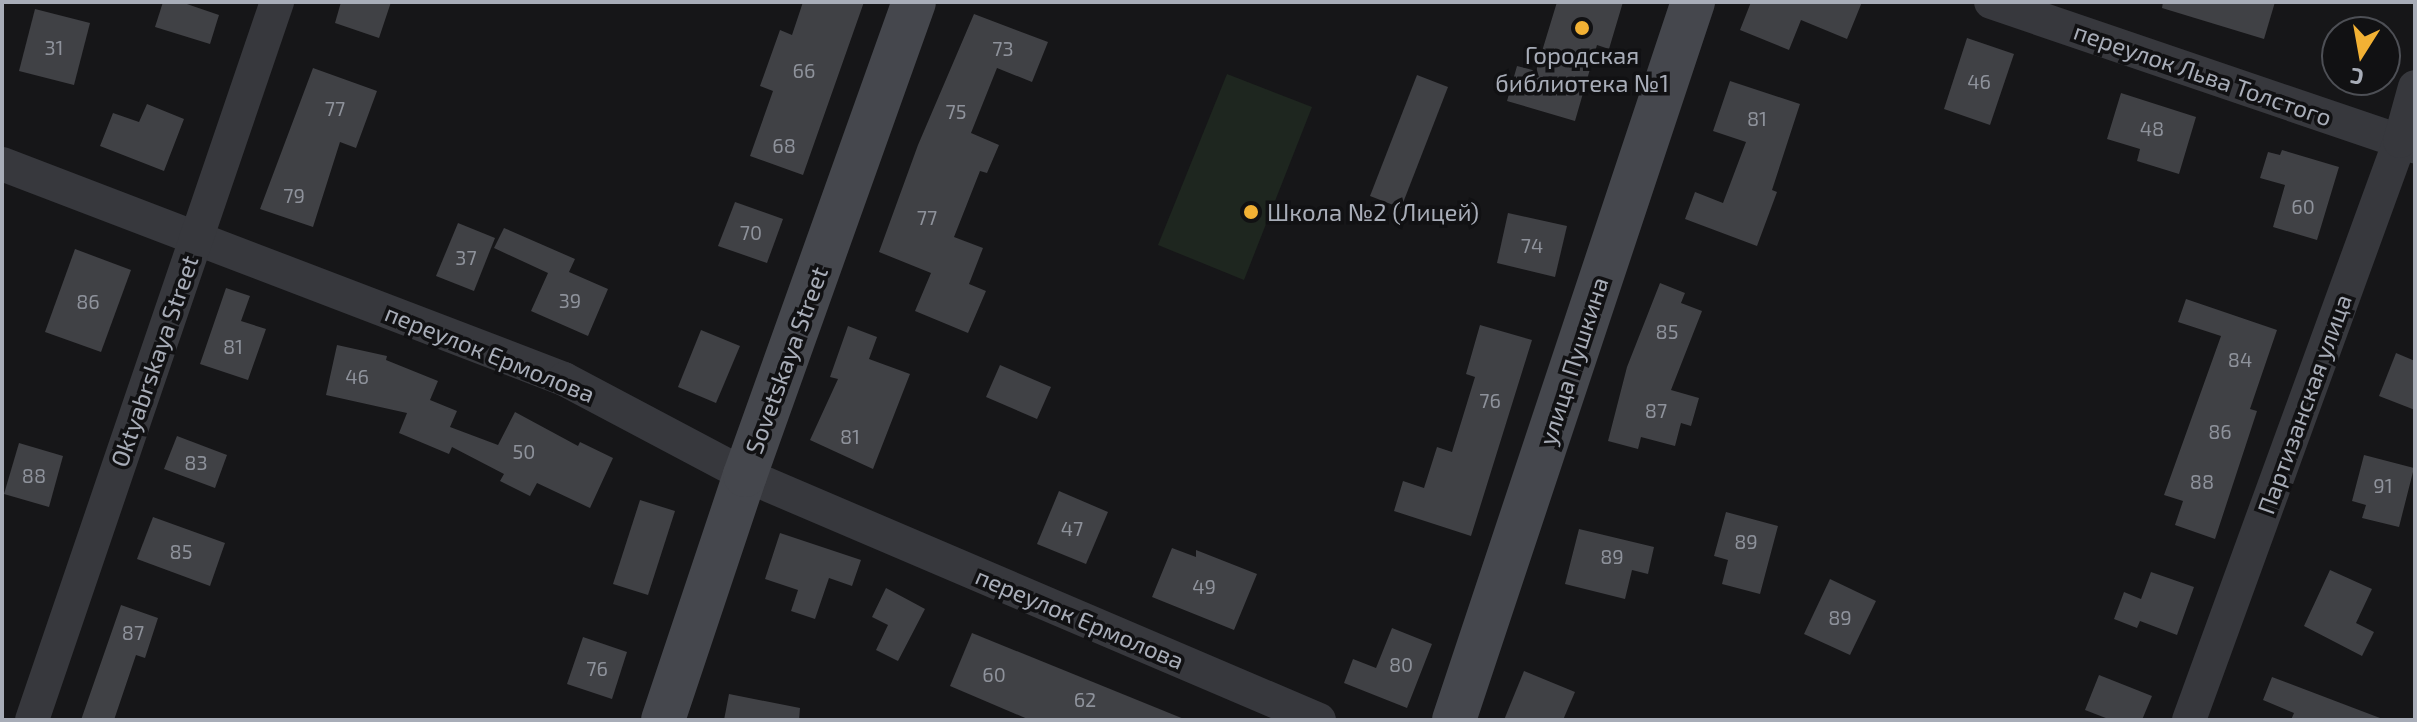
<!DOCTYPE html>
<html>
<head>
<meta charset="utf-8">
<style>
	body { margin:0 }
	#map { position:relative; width:2417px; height:722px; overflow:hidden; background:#161618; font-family:"Exo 2",sans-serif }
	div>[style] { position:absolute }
	.green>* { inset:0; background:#1e261f }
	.building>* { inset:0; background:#404145 }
	.street>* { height:34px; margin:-17px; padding:0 17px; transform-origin:17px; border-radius:17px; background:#37383d }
	.secondary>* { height:44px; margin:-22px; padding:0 22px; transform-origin:22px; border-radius:22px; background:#45474d }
	.dots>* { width:22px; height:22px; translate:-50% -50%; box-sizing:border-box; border:4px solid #111113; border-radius:50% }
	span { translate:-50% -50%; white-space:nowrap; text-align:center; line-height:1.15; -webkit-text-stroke:7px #111113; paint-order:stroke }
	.number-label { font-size:20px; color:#8e929b }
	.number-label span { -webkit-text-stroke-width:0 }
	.poi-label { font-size:24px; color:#a8adb8 }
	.left { translate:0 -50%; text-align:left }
	.street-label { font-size:24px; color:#a8adb8 }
	.frame { position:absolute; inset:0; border:4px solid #a8adb8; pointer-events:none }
	.north { position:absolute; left:2321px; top:16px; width:80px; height:80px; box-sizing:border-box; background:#111113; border:2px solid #4d4f55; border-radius:50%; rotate:191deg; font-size:22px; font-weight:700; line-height:32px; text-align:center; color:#a8adb8 }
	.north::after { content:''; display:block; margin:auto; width:28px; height:36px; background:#f2b134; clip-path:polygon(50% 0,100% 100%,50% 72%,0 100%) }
</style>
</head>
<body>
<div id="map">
	<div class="green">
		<i style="clip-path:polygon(1227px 74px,1312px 107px,1244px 280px,1158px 245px)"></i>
	</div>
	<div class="building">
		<i style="clip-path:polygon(163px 2px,181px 2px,219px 15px,210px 44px,155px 27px)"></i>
		<i style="clip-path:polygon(341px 2px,391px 2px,379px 38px,335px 23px)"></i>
		<i style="clip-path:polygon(803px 2px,864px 2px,803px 175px,750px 156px,773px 91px,760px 86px,780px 30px,792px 35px)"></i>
		<i style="clip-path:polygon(1557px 2px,1623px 2px,1609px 49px,1597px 45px,1575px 121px,1507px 101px,1517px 66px,1536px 71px)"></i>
		<i style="clip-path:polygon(1751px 2px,1862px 2px,1847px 39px,1801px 20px,1789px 50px,1740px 30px)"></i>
		<i style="clip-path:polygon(2163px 2px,2275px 2px,2264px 39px,2162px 8px)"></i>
		<i style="clip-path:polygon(35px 9px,90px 23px,74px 85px,19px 71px)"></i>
		<i style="clip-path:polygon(974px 14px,1048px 42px,1032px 82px,997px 68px,971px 133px,999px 145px,987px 173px,980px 171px,954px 237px,983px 248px,969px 284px,986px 291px,968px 333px,915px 311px,931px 273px,879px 252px,918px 145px)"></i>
		<i style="clip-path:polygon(1967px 38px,2014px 54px,1990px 125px,1944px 109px)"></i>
		<i style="clip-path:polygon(313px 68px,377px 91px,356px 148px,340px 142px,313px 227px,260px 209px)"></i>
		<i style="clip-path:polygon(1417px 75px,1448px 87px,1401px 208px,1370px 196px)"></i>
		<i style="clip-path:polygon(1730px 81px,1800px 104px,1772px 190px,1777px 192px,1757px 246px,1685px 219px,1695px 192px,1723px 203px,1746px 142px,1713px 131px)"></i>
		<i style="clip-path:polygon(2121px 93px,2196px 117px,2179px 174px,2137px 161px,2140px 149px,2107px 139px)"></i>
		<i style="clip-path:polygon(147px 104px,184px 119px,164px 171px,100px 146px,113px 113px,139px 122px)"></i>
		<i style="clip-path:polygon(2282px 150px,2339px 167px,2317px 240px,2273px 227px,2285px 185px,2260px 178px,2268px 152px,2280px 155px)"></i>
		<i style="clip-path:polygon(735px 202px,783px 219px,767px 263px,718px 246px)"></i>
		<i style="clip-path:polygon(1508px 213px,1567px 226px,1555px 277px,1497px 263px)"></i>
		<i style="clip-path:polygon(458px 223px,495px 238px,474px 291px,436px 276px)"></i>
		<i style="clip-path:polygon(504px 228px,575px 259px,569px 272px,608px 289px,588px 336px,531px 311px,548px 273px,494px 248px)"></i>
		<i style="clip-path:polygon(75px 249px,131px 270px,101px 352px,45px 332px)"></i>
		<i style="clip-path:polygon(1660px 283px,1685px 293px,1681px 303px,1702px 311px,1671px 390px,1699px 398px,1691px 426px,1681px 423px,1675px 446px,1641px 437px,1638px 449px,1608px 441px,1627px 367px)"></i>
		<i style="clip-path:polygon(226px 288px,250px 296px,241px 321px,266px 329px,248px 380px,200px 364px)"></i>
		<i style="clip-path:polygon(2186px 299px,2277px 330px,2250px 409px,2257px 411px,2215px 539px,2175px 525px,2183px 501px,2164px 495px,2221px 336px,2178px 322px)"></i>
		<i style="clip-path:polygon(1480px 325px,1532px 340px,1471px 536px,1394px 511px,1403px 481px,1424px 488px,1437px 447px,1452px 452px,1475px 377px,1466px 374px)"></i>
		<i style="clip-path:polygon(848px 326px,877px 337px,869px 359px,910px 374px,873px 469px,810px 440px,838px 379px,830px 377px)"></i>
		<i style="clip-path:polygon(701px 330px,740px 346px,716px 403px,678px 387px)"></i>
		<i style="clip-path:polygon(337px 345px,387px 356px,386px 360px,438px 381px,430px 400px,457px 411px,450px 427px,498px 445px,515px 412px,578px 446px,580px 442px,613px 458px,590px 508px,537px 483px,530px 496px,500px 481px,504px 474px,452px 447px,449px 454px,399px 433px,407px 413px,326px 395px)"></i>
		<i style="clip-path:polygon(2396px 353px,2415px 361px,2415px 410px,2379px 396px)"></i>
		<i style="clip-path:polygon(1000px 365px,1051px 387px,1037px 419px,986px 397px)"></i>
		<i style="clip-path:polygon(177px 436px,227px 455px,215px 488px,164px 469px)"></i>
		<i style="clip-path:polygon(19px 443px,63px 456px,49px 507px,4px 494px)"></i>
		<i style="clip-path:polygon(2364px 455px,2414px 468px,2399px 527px,2362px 518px,2366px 505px,2352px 501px)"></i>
		<i style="clip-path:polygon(1059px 491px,1108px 512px,1086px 564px,1037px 544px)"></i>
		<i style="clip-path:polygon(640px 500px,675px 511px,648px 595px,613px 584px)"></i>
		<i style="clip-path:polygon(1726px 512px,1778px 526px,1760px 594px,1722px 584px,1728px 560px,1714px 556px)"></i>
		<i style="clip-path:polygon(153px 517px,225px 543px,210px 586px,137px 559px)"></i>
		<i style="clip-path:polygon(1579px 529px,1654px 547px,1648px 574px,1632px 570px,1625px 599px,1565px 584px)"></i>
		<i style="clip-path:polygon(780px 533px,861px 560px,852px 586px,829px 578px,815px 619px,791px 611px,798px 590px,765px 579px)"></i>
		<i style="clip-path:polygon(1172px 548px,1196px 557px,1196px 550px,1257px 574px,1234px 630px,1152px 597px)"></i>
		<i style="clip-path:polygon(2330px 570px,2372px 589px,2356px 623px,2374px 632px,2362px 656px,2304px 626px)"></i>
		<i style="clip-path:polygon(2151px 572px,2194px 587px,2177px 635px,2140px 621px,2137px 628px,2114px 619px,2124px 592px,2141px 599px)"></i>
		<i style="clip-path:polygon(1830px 579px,1876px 601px,1850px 655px,1804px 634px)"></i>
		<i style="clip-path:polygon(886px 588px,925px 609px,898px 661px,876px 650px,888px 625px,872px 617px)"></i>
		<i style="clip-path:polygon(121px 605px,158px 618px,145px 658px,136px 655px,114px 720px,81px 720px)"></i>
		<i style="clip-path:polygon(1392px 628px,1432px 644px,1407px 708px,1344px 683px,1353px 659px,1376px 668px)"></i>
		<i style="clip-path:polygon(972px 633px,1184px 719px,1184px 720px,1030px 720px,950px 686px)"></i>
		<i style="clip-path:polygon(583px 637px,627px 652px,612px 699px,567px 684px)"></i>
		<i style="clip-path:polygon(1524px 671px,1575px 692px,1563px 720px,1504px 720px)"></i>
		<i style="clip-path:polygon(2099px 675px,2152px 696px,2142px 720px,2111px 720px,2085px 710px)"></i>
		<i style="clip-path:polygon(2272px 677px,2380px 718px,2379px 720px,2291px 720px,2294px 713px,2263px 700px)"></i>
		<i style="clip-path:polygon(729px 694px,800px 708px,799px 720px,724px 720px)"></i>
	</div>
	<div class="street">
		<i style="left:1991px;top:2px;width:448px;rotate:18.8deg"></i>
		<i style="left:2px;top:164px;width:602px;rotate:20.93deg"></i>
		<i style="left:564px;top:379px;width:205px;rotate:27.9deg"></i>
		<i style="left:745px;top:475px;width:624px;rotate:23.11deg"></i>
		<i style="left:32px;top:720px;width:759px;rotate:-71.16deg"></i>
		<i style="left:2189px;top:720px;width:616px;rotate:-69.98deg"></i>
		<i style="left:2400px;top:141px;width:56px;rotate:-74.5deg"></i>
	</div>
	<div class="secondary">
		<i style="left:663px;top:720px;width:258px;rotate:-71.5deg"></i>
		<i style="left:745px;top:475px;width:502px;rotate:-70.34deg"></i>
		<i style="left:1454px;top:720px;width:757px;rotate:-71.59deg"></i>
	</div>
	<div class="dots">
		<i style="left:1582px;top:28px;background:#f2b134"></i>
		<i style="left:1251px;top:212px;background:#f2b134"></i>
	</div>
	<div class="number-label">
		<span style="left:54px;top:47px">31</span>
		<span style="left:1003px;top:48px">73</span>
		<span style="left:804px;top:70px">66</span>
		<span style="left:1979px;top:81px">46</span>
		<span style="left:335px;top:108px">77</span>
		<span style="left:956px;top:111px">75</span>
		<span style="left:1757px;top:118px">81</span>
		<span style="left:2152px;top:128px">48</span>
		<span style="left:784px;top:145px">68</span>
		<span style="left:294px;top:195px">79</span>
		<span style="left:2303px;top:206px">60</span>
		<span style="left:927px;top:217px">77</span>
		<span style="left:751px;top:232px">70</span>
		<span style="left:1532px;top:245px">74</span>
		<span style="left:466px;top:257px">37</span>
		<span style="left:570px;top:300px">39</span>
		<span style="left:88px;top:301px">86</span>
		<span style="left:1667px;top:331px">85</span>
		<span style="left:233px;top:346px">81</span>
		<span style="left:2240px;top:359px">84</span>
		<span style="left:357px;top:376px">46</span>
		<span style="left:1490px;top:400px">76</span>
		<span style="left:1656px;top:410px">87</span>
		<span style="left:2220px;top:431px">86</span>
		<span style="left:850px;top:436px">81</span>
		<span style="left:524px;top:451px">50</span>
		<span style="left:196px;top:462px">83</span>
		<span style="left:34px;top:475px">88</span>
		<span style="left:2202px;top:481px">88</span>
		<span style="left:2383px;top:485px">91</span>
		<span style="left:1072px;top:528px">47</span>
		<span style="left:1746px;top:541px">89</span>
		<span style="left:181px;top:551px">85</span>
		<span style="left:1612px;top:556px">89</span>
		<span style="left:1204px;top:586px">49</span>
		<span style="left:1840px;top:617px">89</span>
		<span style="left:133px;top:632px">87</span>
		<span style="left:1401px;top:664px">80</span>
		<span style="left:597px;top:668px">76</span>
		<span style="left:994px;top:674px">60</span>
		<span style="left:1085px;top:699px">62</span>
	</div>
	<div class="poi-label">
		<span style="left:1582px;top:69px">Городская<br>библиотека №1</span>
		<span class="left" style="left:1267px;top:212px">Школа №2 (Лицей)</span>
	</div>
	<div class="street-label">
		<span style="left:2203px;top:74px;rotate:19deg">переулок Льва Толстого</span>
		<span style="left:490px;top:353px;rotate:22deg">переулок Ермолова</span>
		<span style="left:786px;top:360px;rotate:-70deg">Sovetskaya Street</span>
		<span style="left:154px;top:361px;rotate:-71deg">Oktyabrskaya Street</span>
		<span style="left:1573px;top:361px;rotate:-72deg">улица Пушкина</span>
		<span style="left:2304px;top:404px;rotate:-70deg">Партизанская улица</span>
		<span style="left:1080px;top:618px;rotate:23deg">переулок Ермолова</span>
	</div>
	<div class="frame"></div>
	<div class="north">С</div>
</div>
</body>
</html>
